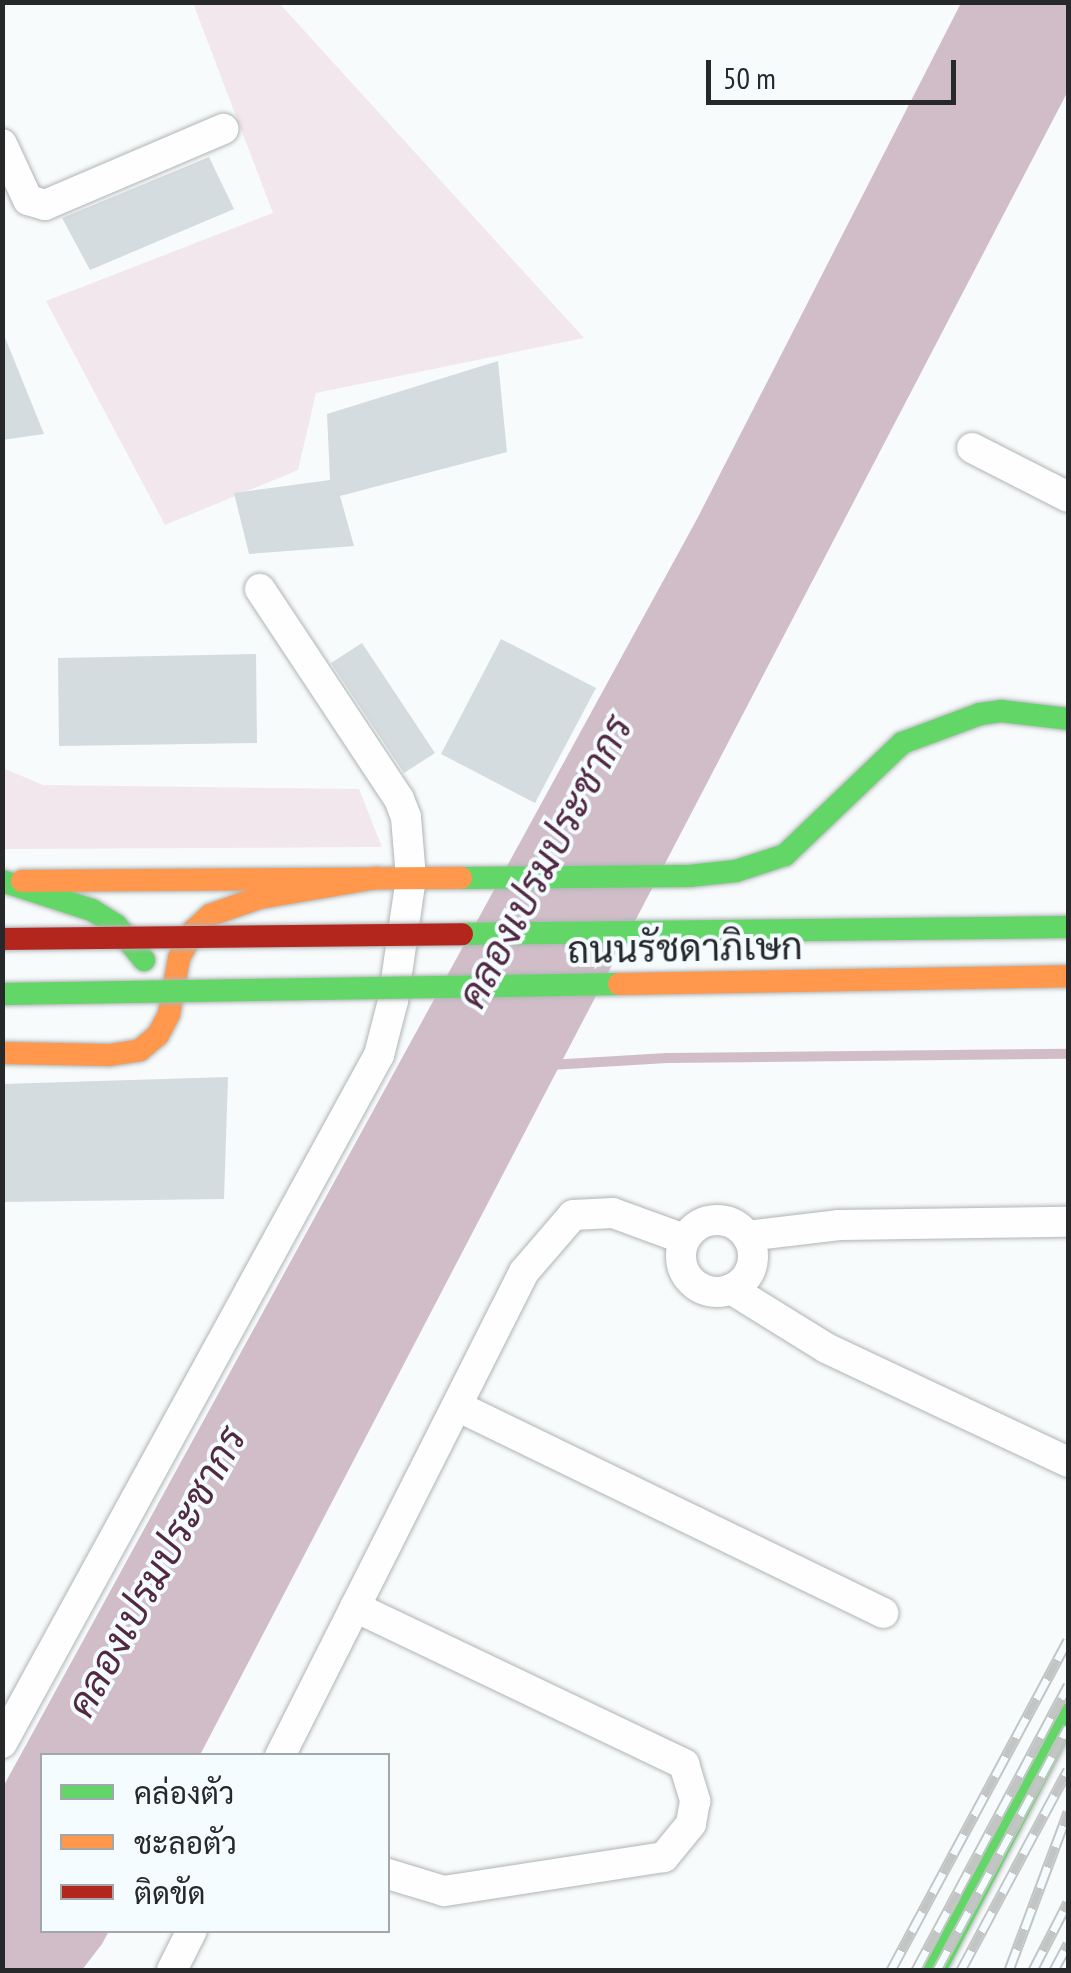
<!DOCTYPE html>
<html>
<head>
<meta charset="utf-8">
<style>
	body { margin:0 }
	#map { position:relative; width:1071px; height:1973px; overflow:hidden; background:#f7fbfc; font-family:"PT Sans Narrow",Sarabun,sans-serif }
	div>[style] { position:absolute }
	.green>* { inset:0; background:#f1e7ed }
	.water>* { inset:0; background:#d0bdc8 }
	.stream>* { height:10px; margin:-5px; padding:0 5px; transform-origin:5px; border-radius:5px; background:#d0bdc8 }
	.building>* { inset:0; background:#d4dcdf }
	.roads { filter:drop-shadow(0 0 2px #b0b4b4) drop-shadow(0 0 2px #b0b4b4) }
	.street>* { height:30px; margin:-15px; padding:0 15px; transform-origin:15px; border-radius:15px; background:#fefeff }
	.street>.ring { margin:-15px; padding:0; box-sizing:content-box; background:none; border:30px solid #fefeff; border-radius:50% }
	.fast>* { height:22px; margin:-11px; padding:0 11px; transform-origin:11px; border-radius:11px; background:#63d668 }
	.slow>* { height:22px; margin:-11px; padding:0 11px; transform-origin:11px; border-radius:11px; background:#ff974d }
	.rail>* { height:11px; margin-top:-5.5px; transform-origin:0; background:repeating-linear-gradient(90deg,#f4fcff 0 22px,#c3c4c4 0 44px); box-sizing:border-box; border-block:2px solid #c3c4c4 }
	.bridges { filter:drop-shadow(0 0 2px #b0b4b4) drop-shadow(0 0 2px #b0b4b4) }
	.fast-bridge>* { height:22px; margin:-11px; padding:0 11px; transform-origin:11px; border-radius:11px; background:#63d668 }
	.slow-bridge>* { height:22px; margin:-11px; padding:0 11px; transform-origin:11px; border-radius:11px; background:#ff974d }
	.jam-bridge>* { height:22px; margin:-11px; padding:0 11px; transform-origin:11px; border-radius:11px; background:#b3261e }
	span { translate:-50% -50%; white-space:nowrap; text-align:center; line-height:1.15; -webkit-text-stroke:8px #f4fcff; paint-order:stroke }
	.street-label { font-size:38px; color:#26282a }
	.water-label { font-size:40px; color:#522941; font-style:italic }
	.frame { position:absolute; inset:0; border:5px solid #26282a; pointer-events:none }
	.legend { position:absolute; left:40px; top:1753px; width:350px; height:180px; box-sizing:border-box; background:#f4fcff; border:2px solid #a2a7aa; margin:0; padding:12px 18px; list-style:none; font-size:30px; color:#26282a }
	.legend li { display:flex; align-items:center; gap:20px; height:50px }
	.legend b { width:50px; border:2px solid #a2a7aa }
	.scale { position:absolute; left:706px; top:60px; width:250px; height:45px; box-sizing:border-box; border:5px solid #26282a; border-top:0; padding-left:12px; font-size:30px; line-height:35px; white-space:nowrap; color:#26282a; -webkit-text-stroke:8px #f4fcff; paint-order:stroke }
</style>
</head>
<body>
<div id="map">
	<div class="green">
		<i style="clip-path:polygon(193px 3px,279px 3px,584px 338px,316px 393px,298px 470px,165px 525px,46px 301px,273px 213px)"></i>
		<i style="clip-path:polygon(3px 768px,43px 785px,359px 789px,382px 847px,3px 849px)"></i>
	</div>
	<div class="water">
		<i style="clip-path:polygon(961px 3px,1068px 3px,1068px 91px,200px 1755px,42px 1756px,42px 1930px,109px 1931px,102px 1944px,82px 1970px,3px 1970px,3px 1787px,697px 519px)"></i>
	</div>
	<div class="stream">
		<i style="left:550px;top:1065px;width:117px;rotate:-3.4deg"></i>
		<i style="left:667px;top:1058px;width:401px;rotate:-0.6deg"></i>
	</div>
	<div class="building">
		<i style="clip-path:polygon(209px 157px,234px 209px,90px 270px,62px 218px)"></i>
		<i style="clip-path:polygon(4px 335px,44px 434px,2px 440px)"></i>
		<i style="clip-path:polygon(498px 361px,507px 452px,340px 496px,354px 546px,249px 554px,234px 493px,330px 480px,327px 414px)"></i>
		<i style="clip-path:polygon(501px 639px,596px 688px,535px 803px,441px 754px)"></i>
		<i style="clip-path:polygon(362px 643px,435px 753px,404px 773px,331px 663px)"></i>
		<i style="clip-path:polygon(256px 654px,257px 743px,59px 746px,58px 658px)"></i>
		<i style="clip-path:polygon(228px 1077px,224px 1199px,2px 1202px,2px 1084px)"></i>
	</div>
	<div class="roads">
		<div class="street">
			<i style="left:2px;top:144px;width:62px;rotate:65.1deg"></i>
			<i style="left:28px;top:200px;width:18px;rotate:16deg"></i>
			<i style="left:45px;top:205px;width:194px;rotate:-23.1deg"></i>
			<i style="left:972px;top:448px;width:108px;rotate:27deg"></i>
			<i class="ring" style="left:681px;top:1220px;width:42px;height:42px"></i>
			<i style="left:747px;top:1236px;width:93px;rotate:-6.8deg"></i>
			<i style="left:839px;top:1225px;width:229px;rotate:-0.8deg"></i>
			<i style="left:731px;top:1289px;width:112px;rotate:31.8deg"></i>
			<i style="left:826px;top:1348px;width:268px;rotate:25.2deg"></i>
			<i style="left:457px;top:1406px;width:474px;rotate:25.9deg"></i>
			<i style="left:355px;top:1607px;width:365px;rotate:25.5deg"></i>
			<i style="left:684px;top:1764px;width:39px;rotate:73deg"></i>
			<i style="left:695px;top:1801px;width:23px;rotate:100deg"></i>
			<i style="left:691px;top:1824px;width:43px;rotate:129.3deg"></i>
			<i style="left:664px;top:1857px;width:223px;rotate:171.2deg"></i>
			<i style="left:444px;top:1891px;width:59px;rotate:-163.1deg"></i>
			<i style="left:2px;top:1743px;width:785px;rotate:-61.28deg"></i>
			<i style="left:379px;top:1055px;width:56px;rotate:-75.5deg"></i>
			<i style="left:393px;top:1001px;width:124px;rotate:-81.7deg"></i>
			<i style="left:411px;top:878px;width:61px;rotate:-94.7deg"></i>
			<i style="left:406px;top:817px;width:19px;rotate:-111deg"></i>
			<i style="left:399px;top:799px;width:252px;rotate:-123.5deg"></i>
			<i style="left:280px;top:1756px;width:542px;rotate:-63.25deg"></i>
			<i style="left:524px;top:1272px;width:75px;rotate:-49.3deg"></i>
			<i style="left:573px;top:1215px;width:40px;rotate:-2.9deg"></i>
			<i style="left:613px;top:1213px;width:76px;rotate:20.1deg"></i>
			<i style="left:172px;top:1970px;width:45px;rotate:-63.4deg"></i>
		</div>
		<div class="fast">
			<i style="left:461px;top:878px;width:228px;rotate:-0.5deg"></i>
			<i style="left:689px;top:876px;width:47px;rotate:-6.1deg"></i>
			<i style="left:736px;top:871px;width:52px;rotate:-18.1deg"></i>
			<i style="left:785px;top:855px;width:162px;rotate:-43.7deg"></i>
			<i style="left:902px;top:743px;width:83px;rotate:-20.4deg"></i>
			<i style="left:980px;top:714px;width:21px;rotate:-8deg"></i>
			<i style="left:1001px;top:711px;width:67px;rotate:6.8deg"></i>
			<i style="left:2px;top:881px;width:95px;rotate:17.9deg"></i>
			<i style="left:92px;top:910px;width:28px;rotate:32deg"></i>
			<i style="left:116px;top:925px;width:45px;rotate:51.3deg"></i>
			<i style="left:935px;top:1970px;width:288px;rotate:-62.5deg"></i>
		</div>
		<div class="slow">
			<i style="left:22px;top:881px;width:439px;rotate:-0.4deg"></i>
			<i style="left:2px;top:1053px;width:108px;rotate:1.1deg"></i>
			<i style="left:110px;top:1055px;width:30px;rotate:-9deg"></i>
			<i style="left:140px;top:1050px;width:23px;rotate:-40deg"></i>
			<i style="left:158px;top:1035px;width:24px;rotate:-62deg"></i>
			<i style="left:169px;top:1014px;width:57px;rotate:-79.9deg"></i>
			<i style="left:179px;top:958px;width:32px;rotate:-62deg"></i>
			<i style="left:194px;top:930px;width:22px;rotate:-43deg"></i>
			<i style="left:210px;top:915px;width:52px;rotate:-19.1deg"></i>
			<i style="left:259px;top:898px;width:119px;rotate:-9.7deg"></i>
		</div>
	</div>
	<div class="rail">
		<i style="left:891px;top:1970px;width:374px;rotate:-61.8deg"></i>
		<i style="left:916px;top:1970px;width:323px;rotate:-61.9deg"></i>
		<i style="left:937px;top:1970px;width:276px;rotate:-61.7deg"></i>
		<i style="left:961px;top:1970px;width:227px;rotate:-61.9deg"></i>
		<i style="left:1009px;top:1970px;width:169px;rotate:-69.5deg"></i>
		<i style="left:1033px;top:1970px;width:76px;rotate:-62.8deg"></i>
		<i style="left:1054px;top:1970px;width:30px;rotate:-62deg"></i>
	</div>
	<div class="bridges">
		<div class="fast-bridge">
			<i style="left:462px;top:934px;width:606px;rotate:-0.66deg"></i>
			<i style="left:2px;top:994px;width:617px;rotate:-0.93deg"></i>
		</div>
		<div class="slow-bridge">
			<i style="left:619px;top:984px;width:449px;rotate:-1deg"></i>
		</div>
		<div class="jam-bridge">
			<i style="left:2px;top:939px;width:460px;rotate:-0.6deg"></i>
		</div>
	</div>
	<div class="street-label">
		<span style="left:685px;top:947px;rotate:-1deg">ถนนรัชดาภิเษก</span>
	</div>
	<div class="water-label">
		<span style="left:544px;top:861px;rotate:-62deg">คลองเปรมประชากร</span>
		<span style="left:155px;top:1571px;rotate:-61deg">คลองเปรมประชากร</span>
	</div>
	<div class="frame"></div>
	<ul class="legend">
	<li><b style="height:12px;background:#63d668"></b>คล่องตัว</li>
	<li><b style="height:12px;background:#ff974d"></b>ชะลอตัว</li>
	<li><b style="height:12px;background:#b3261e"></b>ติดขัด</li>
	</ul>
	<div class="scale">50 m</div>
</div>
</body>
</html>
